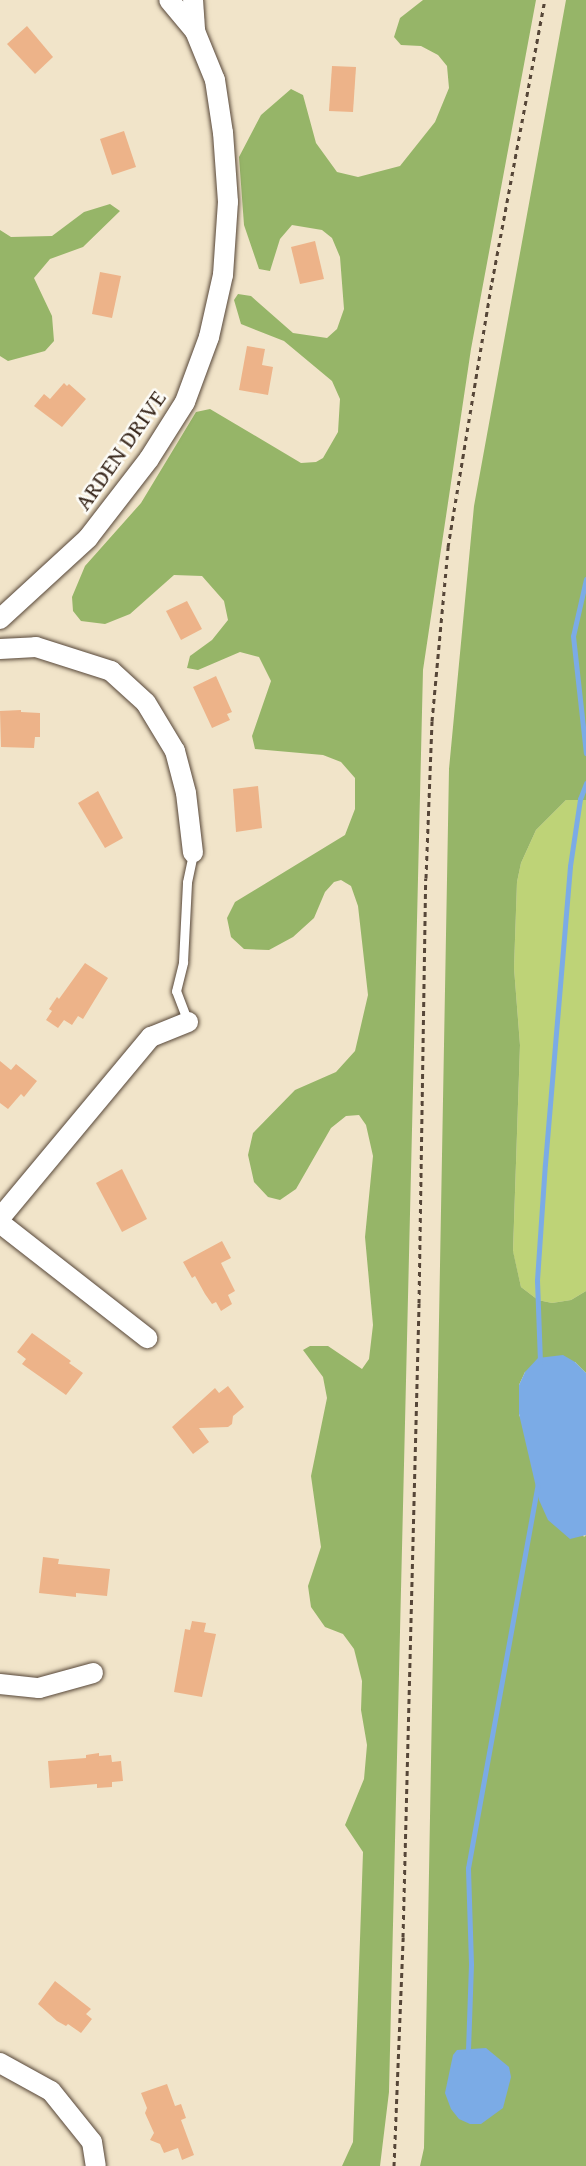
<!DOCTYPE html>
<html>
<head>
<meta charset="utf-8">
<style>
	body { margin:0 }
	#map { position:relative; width:586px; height:2166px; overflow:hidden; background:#f1e4c9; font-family:"Gentium Book Plus",serif }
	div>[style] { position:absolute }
	.green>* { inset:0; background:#bed377 }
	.forest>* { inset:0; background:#96b568 }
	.water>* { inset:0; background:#7babe6 }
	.stream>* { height:5px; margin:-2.5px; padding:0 2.5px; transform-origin:2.5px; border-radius:2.5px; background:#7babe6 }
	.building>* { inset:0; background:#edb389 }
	.path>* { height:3px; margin-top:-1.5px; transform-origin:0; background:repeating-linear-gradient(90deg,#564638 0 4.5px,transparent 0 9px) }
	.roads { filter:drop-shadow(0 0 2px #564638) drop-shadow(0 0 2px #564638) }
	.service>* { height:9px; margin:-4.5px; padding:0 4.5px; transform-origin:4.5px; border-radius:4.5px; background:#fff }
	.minor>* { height:20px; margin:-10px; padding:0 10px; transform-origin:10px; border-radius:10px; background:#fff }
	span { translate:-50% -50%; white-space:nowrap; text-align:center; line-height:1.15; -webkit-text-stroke:5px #fdfcf7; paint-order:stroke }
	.street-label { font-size:24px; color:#3b2a1e }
</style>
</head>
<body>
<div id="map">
	<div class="green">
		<i style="clip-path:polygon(580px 799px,586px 800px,586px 1291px,571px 1300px,552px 1303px,538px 1300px,521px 1287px,513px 1252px,520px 1045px,514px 968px,517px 882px,521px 863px,536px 830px,566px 800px)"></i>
	</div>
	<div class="forest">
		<i style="clip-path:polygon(423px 0,536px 0,471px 349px,423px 670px,389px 2092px,380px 2166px,342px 2166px,353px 2142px,363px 1852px,345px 1825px,364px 1779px,367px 1745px,361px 1710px,362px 1681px,354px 1649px,343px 1634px,325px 1627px,311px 1607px,308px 1586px,321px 1547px,311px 1476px,327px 1398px,323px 1377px,303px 1350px,310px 1346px,328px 1346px,362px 1369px,369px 1359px,373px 1325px,365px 1237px,373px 1156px,366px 1125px,359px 1115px,346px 1116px,331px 1128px,296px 1189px,280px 1200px,268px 1197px,254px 1182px,248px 1155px,253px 1133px,295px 1090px,336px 1072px,355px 1051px,368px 995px,358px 906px,351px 886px,341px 880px,334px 882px,325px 892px,314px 918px,293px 937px,269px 950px,244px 949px,231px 937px,227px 918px,235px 902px,345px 835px,355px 809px,355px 778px,341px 762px,323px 755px,255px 749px,252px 736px,271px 681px,259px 657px,240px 652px,198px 670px,187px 668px,190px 656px,212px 640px,228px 620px,224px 601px,202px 576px,174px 575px,130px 614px,105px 624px,81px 621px,73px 611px,72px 597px,85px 566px,141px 503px,196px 412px,210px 409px,301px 463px,316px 462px,323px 458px,338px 432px,340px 399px,332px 381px,284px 341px,241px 324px,234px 300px,238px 294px,251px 296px,293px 333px,327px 338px,337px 329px,344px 309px,340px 257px,332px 238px,322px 230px,292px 225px,280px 239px,270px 271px,259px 269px,244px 225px,239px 157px,261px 115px,291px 89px,303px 95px,316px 143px,337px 172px,358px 177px,400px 166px,435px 122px,449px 88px,447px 66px,438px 55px,421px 46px,401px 45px,394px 37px,400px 18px)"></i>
		<i style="clip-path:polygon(566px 0,586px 0,586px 800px,566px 800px,536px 830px,521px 863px,517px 882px,514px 968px,520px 1045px,513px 1251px,521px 1287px,538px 1300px,552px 1303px,571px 1300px,586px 1291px,586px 1373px,575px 1362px,525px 1372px,519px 1385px,519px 1415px,584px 1537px,586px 1535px,586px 2166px,420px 2166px,424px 2148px,449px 769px,474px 506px)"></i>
		<i style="clip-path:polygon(110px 204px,120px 211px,83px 247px,50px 259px,34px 278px,52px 316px,54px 341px,45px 351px,8px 361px,0 356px,0 230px,11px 237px,52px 236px,84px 212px)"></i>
	</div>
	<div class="water">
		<i style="clip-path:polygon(563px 1355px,575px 1362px,586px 1373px,586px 1535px,570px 1539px,548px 1520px,539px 1500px,519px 1414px,519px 1385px,525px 1372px,538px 1358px)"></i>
		<i style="clip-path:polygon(486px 2048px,509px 2067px,511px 2077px,503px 2108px,481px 2124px,470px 2124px,459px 2119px,451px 2109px,445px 2093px,453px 2055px,457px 2050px)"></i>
	</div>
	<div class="stream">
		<i style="left:586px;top:579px;width:58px;rotate:102.8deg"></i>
		<i style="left:573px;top:636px;width:118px;rotate:83.7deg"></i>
		<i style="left:540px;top:1362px;width:82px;rotate:-92.1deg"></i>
		<i style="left:537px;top:1280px;width:116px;rotate:-86.1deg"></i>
		<i style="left:545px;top:1164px;width:299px;rotate:-85.2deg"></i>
		<i style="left:570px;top:866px;width:68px;rotate:-81.5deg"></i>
		<i style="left:580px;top:799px;width:17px;rotate:-69deg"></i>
		<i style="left:468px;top:2050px;width:86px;rotate:-88deg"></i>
		<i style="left:471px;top:1964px;width:96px;rotate:-91.8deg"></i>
		<i style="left:468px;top:1868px;width:390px;rotate:-79.7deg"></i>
	</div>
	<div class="building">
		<i style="clip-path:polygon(27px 26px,53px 57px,35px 74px,7px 44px)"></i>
		<i style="clip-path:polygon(332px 66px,356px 67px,353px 112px,329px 111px)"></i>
		<i style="clip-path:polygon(124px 131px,136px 167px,112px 175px,100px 139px)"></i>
		<i style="clip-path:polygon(315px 241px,324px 279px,300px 284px,291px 247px)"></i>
		<i style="clip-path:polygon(100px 272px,121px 276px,112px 318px,92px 314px)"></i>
		<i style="clip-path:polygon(247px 346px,265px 349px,262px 365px,273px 367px,268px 395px,239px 390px)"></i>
		<i style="clip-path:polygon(64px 383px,67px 386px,69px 384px,86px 399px,62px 427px,34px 406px,44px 394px,50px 399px)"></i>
		<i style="clip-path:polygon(187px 601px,202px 629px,181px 640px,166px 611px)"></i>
		<i style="clip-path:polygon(216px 676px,232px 712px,227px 714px,230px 720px,212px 728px,193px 687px)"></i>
		<i style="clip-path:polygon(21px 710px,21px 712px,40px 713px,40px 737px,35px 737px,34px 748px,1px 747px,0 711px)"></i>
		<i style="clip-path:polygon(258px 786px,262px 828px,236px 832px,233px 789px)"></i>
		<i style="clip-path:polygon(98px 791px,123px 838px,105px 848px,78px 803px)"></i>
		<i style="clip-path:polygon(85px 963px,108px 978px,83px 1019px,78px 1016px,72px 1025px,64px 1020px,58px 1028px,46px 1020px,52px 1011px,49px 1009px,57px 997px,59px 999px)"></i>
		<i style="clip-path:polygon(0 1061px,11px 1070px,16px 1064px,37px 1081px,24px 1097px,21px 1094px,8px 1109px,0 1103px)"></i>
		<i style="clip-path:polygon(122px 1169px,147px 1219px,122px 1232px,96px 1183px)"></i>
		<i style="clip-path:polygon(222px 1241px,231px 1258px,221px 1263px,235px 1291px,228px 1295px,232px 1304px,221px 1311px,216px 1302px,212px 1304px,205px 1294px,195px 1276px,192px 1278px,183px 1262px)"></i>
		<i style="clip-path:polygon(32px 1333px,71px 1361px,69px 1363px,83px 1373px,66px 1395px,22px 1364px,26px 1359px,17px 1352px)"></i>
		<i style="clip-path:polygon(228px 1386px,244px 1407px,233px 1416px,232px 1424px,228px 1427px,199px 1428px,209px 1442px,193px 1454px,172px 1427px,215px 1388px,219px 1393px)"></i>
		<i style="clip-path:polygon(43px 1557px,59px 1559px,58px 1564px,110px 1569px,107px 1596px,76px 1593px,76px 1597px,39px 1593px)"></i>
		<i style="clip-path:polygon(192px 1621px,206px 1623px,204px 1632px,216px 1634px,202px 1697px,174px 1692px,185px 1629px,190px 1630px)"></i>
		<i style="clip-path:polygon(99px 1753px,99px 1756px,111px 1755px,112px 1762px,121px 1761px,123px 1781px,112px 1782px,112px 1787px,97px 1788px,97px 1784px,50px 1788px,48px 1761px,86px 1758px,86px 1755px)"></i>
		<i style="clip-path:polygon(55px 1981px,91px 2009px,86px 2014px,92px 2019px,81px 2033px,68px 2024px,66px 2026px,57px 2021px,38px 2004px)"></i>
		<i style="clip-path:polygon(167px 2084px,175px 2106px,181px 2104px,186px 2118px,181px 2120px,194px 2155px,182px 2160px,178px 2148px,164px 2153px,160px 2144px,150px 2140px,154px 2133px,145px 2113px,147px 2108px,141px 2093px)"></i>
	</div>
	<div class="path">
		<i style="left:394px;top:2166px;width:229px;rotate:-87.7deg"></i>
		<i style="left:403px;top:1937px;width:634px;rotate:-88.55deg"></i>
		<i style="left:419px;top:1303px;width:425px;rotate:-89.1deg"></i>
		<i style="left:426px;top:878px;width:157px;rotate:-87.8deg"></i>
		<i style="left:432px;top:721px;width:175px;rotate:-84.7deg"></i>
		<i style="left:448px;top:547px;width:269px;rotate:-80.6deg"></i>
		<i style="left:492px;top:282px;width:287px;rotate:-79.4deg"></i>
	</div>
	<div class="roads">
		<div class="service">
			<i style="left:188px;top:1022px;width:33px;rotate:-111deg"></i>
			<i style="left:176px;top:991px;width:30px;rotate:-76deg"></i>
			<i style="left:183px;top:962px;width:80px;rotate:-87.1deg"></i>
			<i style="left:187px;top:882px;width:30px;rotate:-78deg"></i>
		</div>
		<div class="minor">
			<i style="left:193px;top:0;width:31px;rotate:86deg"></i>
			<i style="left:0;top:619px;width:120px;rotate:-42.6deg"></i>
			<i style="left:88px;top:538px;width:100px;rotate:-52.3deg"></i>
			<i style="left:149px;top:459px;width:67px;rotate:-57.7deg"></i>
			<i style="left:185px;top:402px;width:69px;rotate:-69.7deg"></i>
			<i style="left:209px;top:337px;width:64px;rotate:-77.3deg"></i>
			<i style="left:223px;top:275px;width:73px;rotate:-86.1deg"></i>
			<i style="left:228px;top:202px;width:69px;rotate:-94.1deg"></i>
			<i style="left:223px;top:133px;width:54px;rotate:-98.6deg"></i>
			<i style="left:215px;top:80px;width:53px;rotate:-112.2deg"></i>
			<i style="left:195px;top:31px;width:40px;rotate:-130deg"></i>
			<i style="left:0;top:649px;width:36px;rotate:-3deg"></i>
			<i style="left:36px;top:647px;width:79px;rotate:17.7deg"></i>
			<i style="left:111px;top:671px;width:47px;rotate:42.4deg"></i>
			<i style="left:146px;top:703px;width:56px;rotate:58.9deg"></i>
			<i style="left:175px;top:751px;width:43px;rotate:75.3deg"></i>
			<i style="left:186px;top:793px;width:60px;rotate:83.3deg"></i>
			<i style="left:0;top:1218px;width:236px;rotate:-50.2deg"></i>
			<i style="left:151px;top:1037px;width:40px;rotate:-22deg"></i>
			<i style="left:0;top:1223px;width:187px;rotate:38deg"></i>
			<i style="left:0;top:1684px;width:39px;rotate:6deg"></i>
			<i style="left:39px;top:1688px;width:56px;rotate:-15.5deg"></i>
			<i style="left:0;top:2063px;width:58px;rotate:28.8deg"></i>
			<i style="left:51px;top:2091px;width:65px;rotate:51.2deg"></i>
			<i style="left:92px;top:2142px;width:24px;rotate:81deg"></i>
		</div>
	</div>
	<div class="street-label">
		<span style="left:120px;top:450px;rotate:-55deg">ARDEN DRIVE</span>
	</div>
</div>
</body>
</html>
